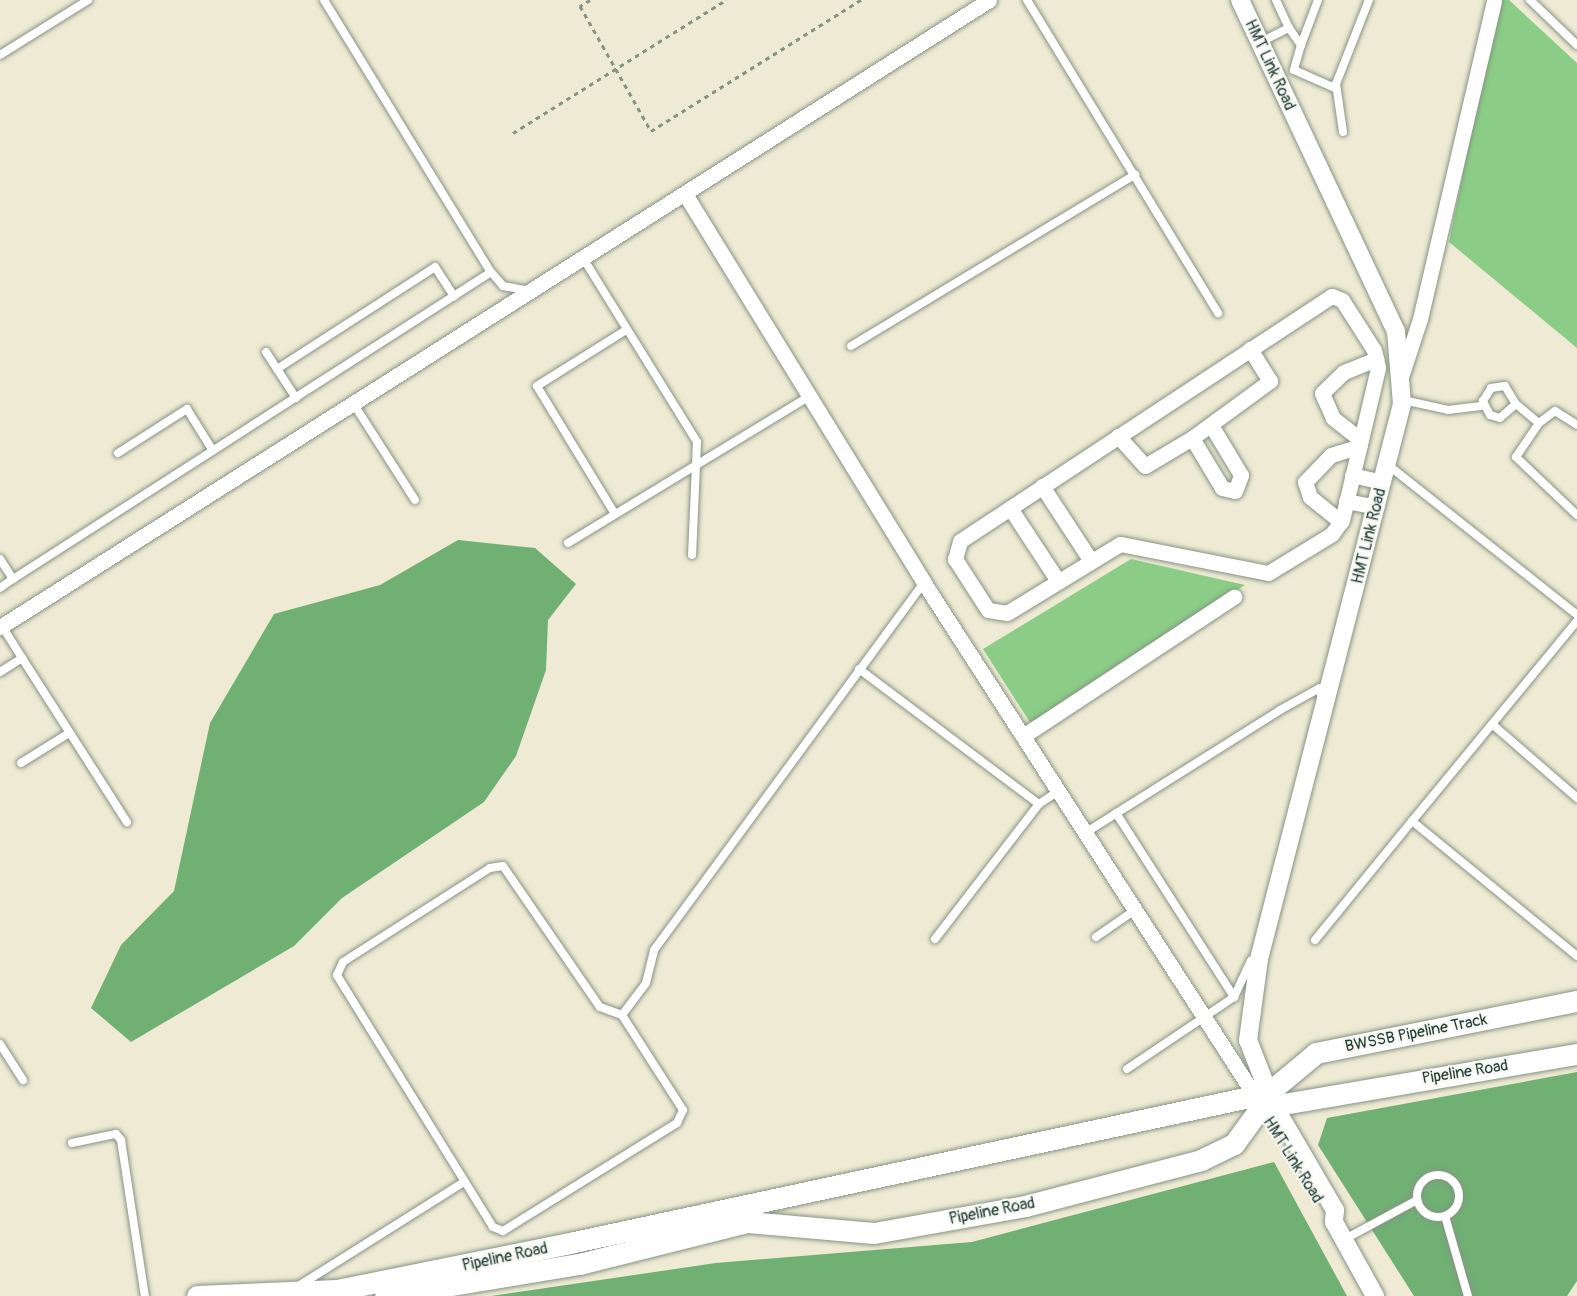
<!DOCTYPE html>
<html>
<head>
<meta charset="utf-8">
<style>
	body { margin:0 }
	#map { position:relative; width:1577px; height:1296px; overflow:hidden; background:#eeead3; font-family:Pangolin,sans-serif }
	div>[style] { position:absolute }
	.green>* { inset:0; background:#8bcd86 }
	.forest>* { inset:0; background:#70b073 }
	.path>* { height:3px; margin-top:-1.5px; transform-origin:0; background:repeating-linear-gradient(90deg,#869484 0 4.5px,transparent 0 9px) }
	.roads { filter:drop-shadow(0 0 2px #869484) drop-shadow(0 0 2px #869484) }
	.service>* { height:8px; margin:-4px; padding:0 4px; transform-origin:4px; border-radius:4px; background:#fff }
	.service>.ring { margin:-4px; padding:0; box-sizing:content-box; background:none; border:8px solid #fff; border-radius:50% }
	.minor>* { height:15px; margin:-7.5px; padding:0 7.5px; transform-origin:7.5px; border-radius:7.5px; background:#fff }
	.tertiary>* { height:18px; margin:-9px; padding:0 9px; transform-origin:9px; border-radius:9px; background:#fff }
	.secondary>* { height:21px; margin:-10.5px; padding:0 10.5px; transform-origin:10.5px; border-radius:10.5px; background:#fff }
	span { translate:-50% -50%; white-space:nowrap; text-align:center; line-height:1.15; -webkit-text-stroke:4.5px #f6f6f2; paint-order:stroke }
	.street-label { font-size:16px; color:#1f3d34 }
</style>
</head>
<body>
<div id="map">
	<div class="green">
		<i style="clip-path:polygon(1498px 0,1509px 0,1577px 63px,1577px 348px,1449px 242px)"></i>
		<i style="clip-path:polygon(1131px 559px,1245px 585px,1031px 724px,983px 649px)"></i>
	</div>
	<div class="forest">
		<i style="clip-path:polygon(458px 540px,535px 548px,576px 584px,548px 620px,546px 670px,516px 756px,484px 802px,342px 898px,294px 946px,131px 1042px,91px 1008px,121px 945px,174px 891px,210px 723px,274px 614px,380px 585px)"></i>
		<i style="clip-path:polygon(1577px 1072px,1577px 1281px,1567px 1296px,1414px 1296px,1318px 1145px,1327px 1118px)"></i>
		<i style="clip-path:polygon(1274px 1162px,1347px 1296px,491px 1296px,716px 1263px,972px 1242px)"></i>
	</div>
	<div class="path">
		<i style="left:590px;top:0;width:12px;rotate:149deg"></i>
		<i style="left:580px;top:6px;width:144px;rotate:60.4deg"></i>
		<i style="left:651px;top:131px;width:248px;rotate:-32deg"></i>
		<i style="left:513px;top:133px;width:251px;rotate:-32deg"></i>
	</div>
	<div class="roads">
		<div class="service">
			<i style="left:324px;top:0;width:319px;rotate:58.5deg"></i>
			<i style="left:1027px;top:0;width:367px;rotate:58.6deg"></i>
			<i style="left:1530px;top:0;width:65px;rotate:43.8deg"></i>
			<i style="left:1289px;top:28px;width:21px;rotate:55deg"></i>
			<i style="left:1301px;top:45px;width:48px;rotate:-69.3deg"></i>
			<i style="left:1261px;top:42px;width:31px;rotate:-27deg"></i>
			<i style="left:1289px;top:28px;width:31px;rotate:-115deg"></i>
			<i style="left:1301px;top:45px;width:26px;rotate:106deg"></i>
			<i style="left:1294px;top:70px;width:45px;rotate:23.7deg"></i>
			<i style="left:0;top:55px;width:104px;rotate:-32deg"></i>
			<i style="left:1343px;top:132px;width:49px;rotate:-98.3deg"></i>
			<i style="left:1336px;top:84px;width:90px;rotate:-68.6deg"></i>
			<i style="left:583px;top:258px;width:216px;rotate:58.2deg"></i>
			<i style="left:697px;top:442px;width:113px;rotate:92.5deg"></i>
			<i style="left:851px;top:346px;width:332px;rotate:-31.1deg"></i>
			<i style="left:266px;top:352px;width:55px;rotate:56.9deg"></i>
			<i style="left:277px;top:369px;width:188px;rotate:-32.8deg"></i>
			<i style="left:435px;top:267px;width:35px;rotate:57deg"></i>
			<i style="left:1403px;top:400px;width:46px;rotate:12.5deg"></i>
			<i style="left:1448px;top:410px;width:35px;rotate:-7deg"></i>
			<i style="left:353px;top:403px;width:115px;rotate:57.4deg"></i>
			<i style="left:1516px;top:404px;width:21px;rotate:139deg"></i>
			<i style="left:1500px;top:418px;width:10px;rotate:-163deg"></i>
			<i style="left:1490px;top:415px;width:16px;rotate:-117deg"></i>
			<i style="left:1483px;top:401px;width:15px;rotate:-58deg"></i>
			<i style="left:1491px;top:388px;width:14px;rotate:-8deg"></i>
			<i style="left:1505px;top:386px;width:21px;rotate:59deg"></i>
			<i style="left:1516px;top:404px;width:30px;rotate:40deg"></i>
			<i style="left:1539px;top:423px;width:20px;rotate:-37deg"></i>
			<i style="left:1555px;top:411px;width:26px;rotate:32deg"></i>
			<i style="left:1539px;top:423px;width:41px;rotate:124.1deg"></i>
			<i style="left:1516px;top:457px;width:84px;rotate:43.6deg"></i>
			<i style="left:118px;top:453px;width:82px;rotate:-32.5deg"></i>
			<i style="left:187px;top:409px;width:49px;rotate:58.2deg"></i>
			<i style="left:1388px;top:465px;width:241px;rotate:38.4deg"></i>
			<i style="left:615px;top:514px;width:150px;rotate:-121.4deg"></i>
			<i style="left:537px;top:386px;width:105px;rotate:-32.2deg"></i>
			<i style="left:568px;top:543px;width:283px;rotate:-31.3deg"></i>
			<i style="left:0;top:559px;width:24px;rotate:57deg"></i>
			<i style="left:13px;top:579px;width:568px;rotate:-32.71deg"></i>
			<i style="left:491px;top:272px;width:18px;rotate:49deg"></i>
			<i style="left:503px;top:286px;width:22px;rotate:10deg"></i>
			<i style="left:0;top:588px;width:16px;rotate:-35deg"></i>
			<i style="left:1577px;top:621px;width:259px;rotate:129.5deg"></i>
			<i style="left:1412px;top:821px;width:213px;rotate:39.3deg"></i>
			<i style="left:2px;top:626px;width:38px;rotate:58deg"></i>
			<i style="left:859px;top:669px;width:225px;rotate:36.9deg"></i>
			<i style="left:0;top:672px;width:26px;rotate:-32deg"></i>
			<i style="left:22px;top:658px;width:195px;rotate:57.4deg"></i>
			<i style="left:1492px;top:724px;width:113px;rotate:41deg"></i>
			<i style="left:21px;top:763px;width:57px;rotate:-32deg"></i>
			<i style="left:1116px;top:813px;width:219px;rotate:57.3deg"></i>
			<i style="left:1234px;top:997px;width:129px;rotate:146.1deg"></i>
			<i style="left:1085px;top:833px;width:231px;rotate:-32.2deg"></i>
			<i style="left:1280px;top:710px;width:46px;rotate:-28.8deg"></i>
			<i style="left:1320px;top:688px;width:7px;rotate:82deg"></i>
			<i style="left:503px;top:866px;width:171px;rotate:55.5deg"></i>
			<i style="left:600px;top:1007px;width:23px;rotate:20deg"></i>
			<i style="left:622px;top:1015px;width:113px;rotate:57.3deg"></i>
			<i style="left:683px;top:1110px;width:14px;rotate:115deg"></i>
			<i style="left:677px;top:1123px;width:205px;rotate:148.2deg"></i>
			<i style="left:503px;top:1231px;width:11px;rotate:-158deg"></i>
			<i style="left:493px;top:1227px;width:296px;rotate:-121.8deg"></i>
			<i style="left:337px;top:975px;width:14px;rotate:-65deg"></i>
			<i style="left:343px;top:962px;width:174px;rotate:-32.6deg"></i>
			<i style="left:490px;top:868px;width:13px;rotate:-9deg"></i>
			<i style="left:1096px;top:937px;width:47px;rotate:-34.7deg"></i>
			<i style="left:935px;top:939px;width:170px;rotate:-52.4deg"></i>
			<i style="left:1039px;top:804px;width:23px;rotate:-34deg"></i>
			<i style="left:1315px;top:940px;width:154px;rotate:-50.8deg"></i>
			<i style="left:1234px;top:997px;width:40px;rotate:-65deg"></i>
			<i style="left:622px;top:1015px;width:40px;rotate:-53deg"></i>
			<i style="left:646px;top:983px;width:34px;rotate:-76deg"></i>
			<i style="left:654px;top:950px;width:456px;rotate:-53.7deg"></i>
			<i style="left:0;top:1044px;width:43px;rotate:57.4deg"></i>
			<i style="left:72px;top:1143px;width:45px;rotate:-11.6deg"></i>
			<i style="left:116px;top:1134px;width:8px;rotate:50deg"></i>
			<i style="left:121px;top:1140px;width:158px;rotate:81.3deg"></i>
			<i class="ring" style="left:1417px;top:1175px;width:34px;height:34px"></i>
			<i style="left:1445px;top:1216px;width:83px;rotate:74deg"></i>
			<i style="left:1345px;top:1239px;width:82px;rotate:-28.4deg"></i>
			<i style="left:297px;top:1287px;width:197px;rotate:-32.2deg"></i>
		</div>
		<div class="minor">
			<i style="left:685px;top:194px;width:457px;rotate:58.4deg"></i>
			<i style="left:924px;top:583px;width:611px;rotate:57.17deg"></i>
			<i style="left:1332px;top:296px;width:11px;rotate:22deg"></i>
			<i style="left:1342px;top:300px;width:59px;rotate:57.4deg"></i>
			<i style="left:1374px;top:350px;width:18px;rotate:77deg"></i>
			<i style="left:1378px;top:368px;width:156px;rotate:103.3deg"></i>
			<i style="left:1342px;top:520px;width:17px;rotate:126deg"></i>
			<i style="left:1332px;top:534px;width:75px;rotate:148.6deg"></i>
			<i style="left:1268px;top:573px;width:151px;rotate:-168.9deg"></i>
			<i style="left:1120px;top:544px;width:132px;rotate:148.6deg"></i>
			<i style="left:1007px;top:613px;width:19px;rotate:-171deg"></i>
			<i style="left:988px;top:610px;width:61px;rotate:-122.9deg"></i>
			<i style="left:955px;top:559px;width:19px;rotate:-74deg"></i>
			<i style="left:960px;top:541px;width:445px;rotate:-33.4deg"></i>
			<i style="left:1401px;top:377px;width:61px;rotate:-71.9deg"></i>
			<i style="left:1420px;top:319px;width:327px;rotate:-76.9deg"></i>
			<i style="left:1118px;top:436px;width:40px;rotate:48deg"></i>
			<i style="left:1145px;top:466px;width:55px;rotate:-30.8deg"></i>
			<i style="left:1192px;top:438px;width:97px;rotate:-36.2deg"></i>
			<i style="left:1270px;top:381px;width:38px;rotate:-122deg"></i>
			<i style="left:1192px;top:438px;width:58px;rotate:59deg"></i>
			<i style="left:1222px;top:488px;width:13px;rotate:13deg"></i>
			<i style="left:1235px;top:491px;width:17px;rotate:-69deg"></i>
			<i style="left:1241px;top:475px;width:58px;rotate:-121deg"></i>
			<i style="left:1361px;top:440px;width:36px;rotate:-142deg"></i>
			<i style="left:1333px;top:418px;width:27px;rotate:-114deg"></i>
			<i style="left:1322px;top:393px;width:30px;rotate:-44deg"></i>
			<i style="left:1344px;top:372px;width:35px;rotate:-22deg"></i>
			<i style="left:1352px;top:475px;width:31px;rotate:13deg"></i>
			<i style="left:1042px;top:486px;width:90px;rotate:56.8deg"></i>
			<i style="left:1346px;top:501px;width:31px;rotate:11deg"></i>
			<i style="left:1010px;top:508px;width:87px;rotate:56.7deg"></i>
			<i style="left:1341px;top:522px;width:40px;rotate:-141deg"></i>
			<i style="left:1310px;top:497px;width:16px;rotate:-108deg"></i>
			<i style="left:1305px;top:482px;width:37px;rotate:-46deg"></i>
			<i style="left:1331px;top:455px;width:30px;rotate:-17deg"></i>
			<i style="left:0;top:627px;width:1171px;rotate:-32.37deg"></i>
			<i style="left:1023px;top:736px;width:253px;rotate:-33.4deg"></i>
		</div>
		<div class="tertiary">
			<i style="left:1240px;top:0;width:366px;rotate:64.8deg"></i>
			<i style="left:1396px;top:331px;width:73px;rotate:85.3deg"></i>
			<i style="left:1402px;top:404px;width:573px;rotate:104.45deg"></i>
			<i style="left:1259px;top:959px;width:82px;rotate:97.7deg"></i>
			<i style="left:1248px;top:1040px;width:69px;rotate:68.7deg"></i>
			<i style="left:1273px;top:1104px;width:123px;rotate:59.7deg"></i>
			<i style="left:1335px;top:1210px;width:12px;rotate:95deg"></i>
			<i style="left:1334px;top:1222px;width:85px;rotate:61deg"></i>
		</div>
		<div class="secondary">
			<i style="left:197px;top:1296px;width:140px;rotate:-2.5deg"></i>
			<i style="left:337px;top:1290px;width:242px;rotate:-11.4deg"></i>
			<i style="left:574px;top:1242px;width:710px;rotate:-12.12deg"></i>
			<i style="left:1268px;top:1093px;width:62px;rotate:-39.8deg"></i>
			<i style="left:1316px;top:1053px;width:266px;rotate:-11.3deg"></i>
			<i style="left:385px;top:1296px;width:197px;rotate:-9.4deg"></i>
			<i style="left:579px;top:1264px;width:174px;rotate:-14deg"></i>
			<i style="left:748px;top:1222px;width:126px;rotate:5deg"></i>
			<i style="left:874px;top:1233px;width:153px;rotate:-10.1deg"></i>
			<i style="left:1025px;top:1206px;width:182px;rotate:-14.6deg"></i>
			<i style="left:1201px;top:1160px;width:37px;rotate:-26deg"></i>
			<i style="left:1234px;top:1144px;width:44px;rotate:-54.2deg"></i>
			<i style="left:1260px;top:1108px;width:322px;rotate:-9.7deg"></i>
		</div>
	</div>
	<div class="street-label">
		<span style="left:1270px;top:65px;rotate:65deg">HMT Link Road</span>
		<span style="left:1369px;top:536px;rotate:-76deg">HMT Link Road</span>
		<span style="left:1416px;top:1033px;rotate:-11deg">BWSSB Pipeline Track</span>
		<span style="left:1465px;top:1072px;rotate:-9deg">Pipeline Road</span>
		<span style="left:1293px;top:1160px;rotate:58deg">HMT Link Road</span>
		<span style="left:992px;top:1211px;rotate:-11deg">Pipeline Road</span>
		<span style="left:505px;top:1257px;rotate:-12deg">Pipeline Road</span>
	</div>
</div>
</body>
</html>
